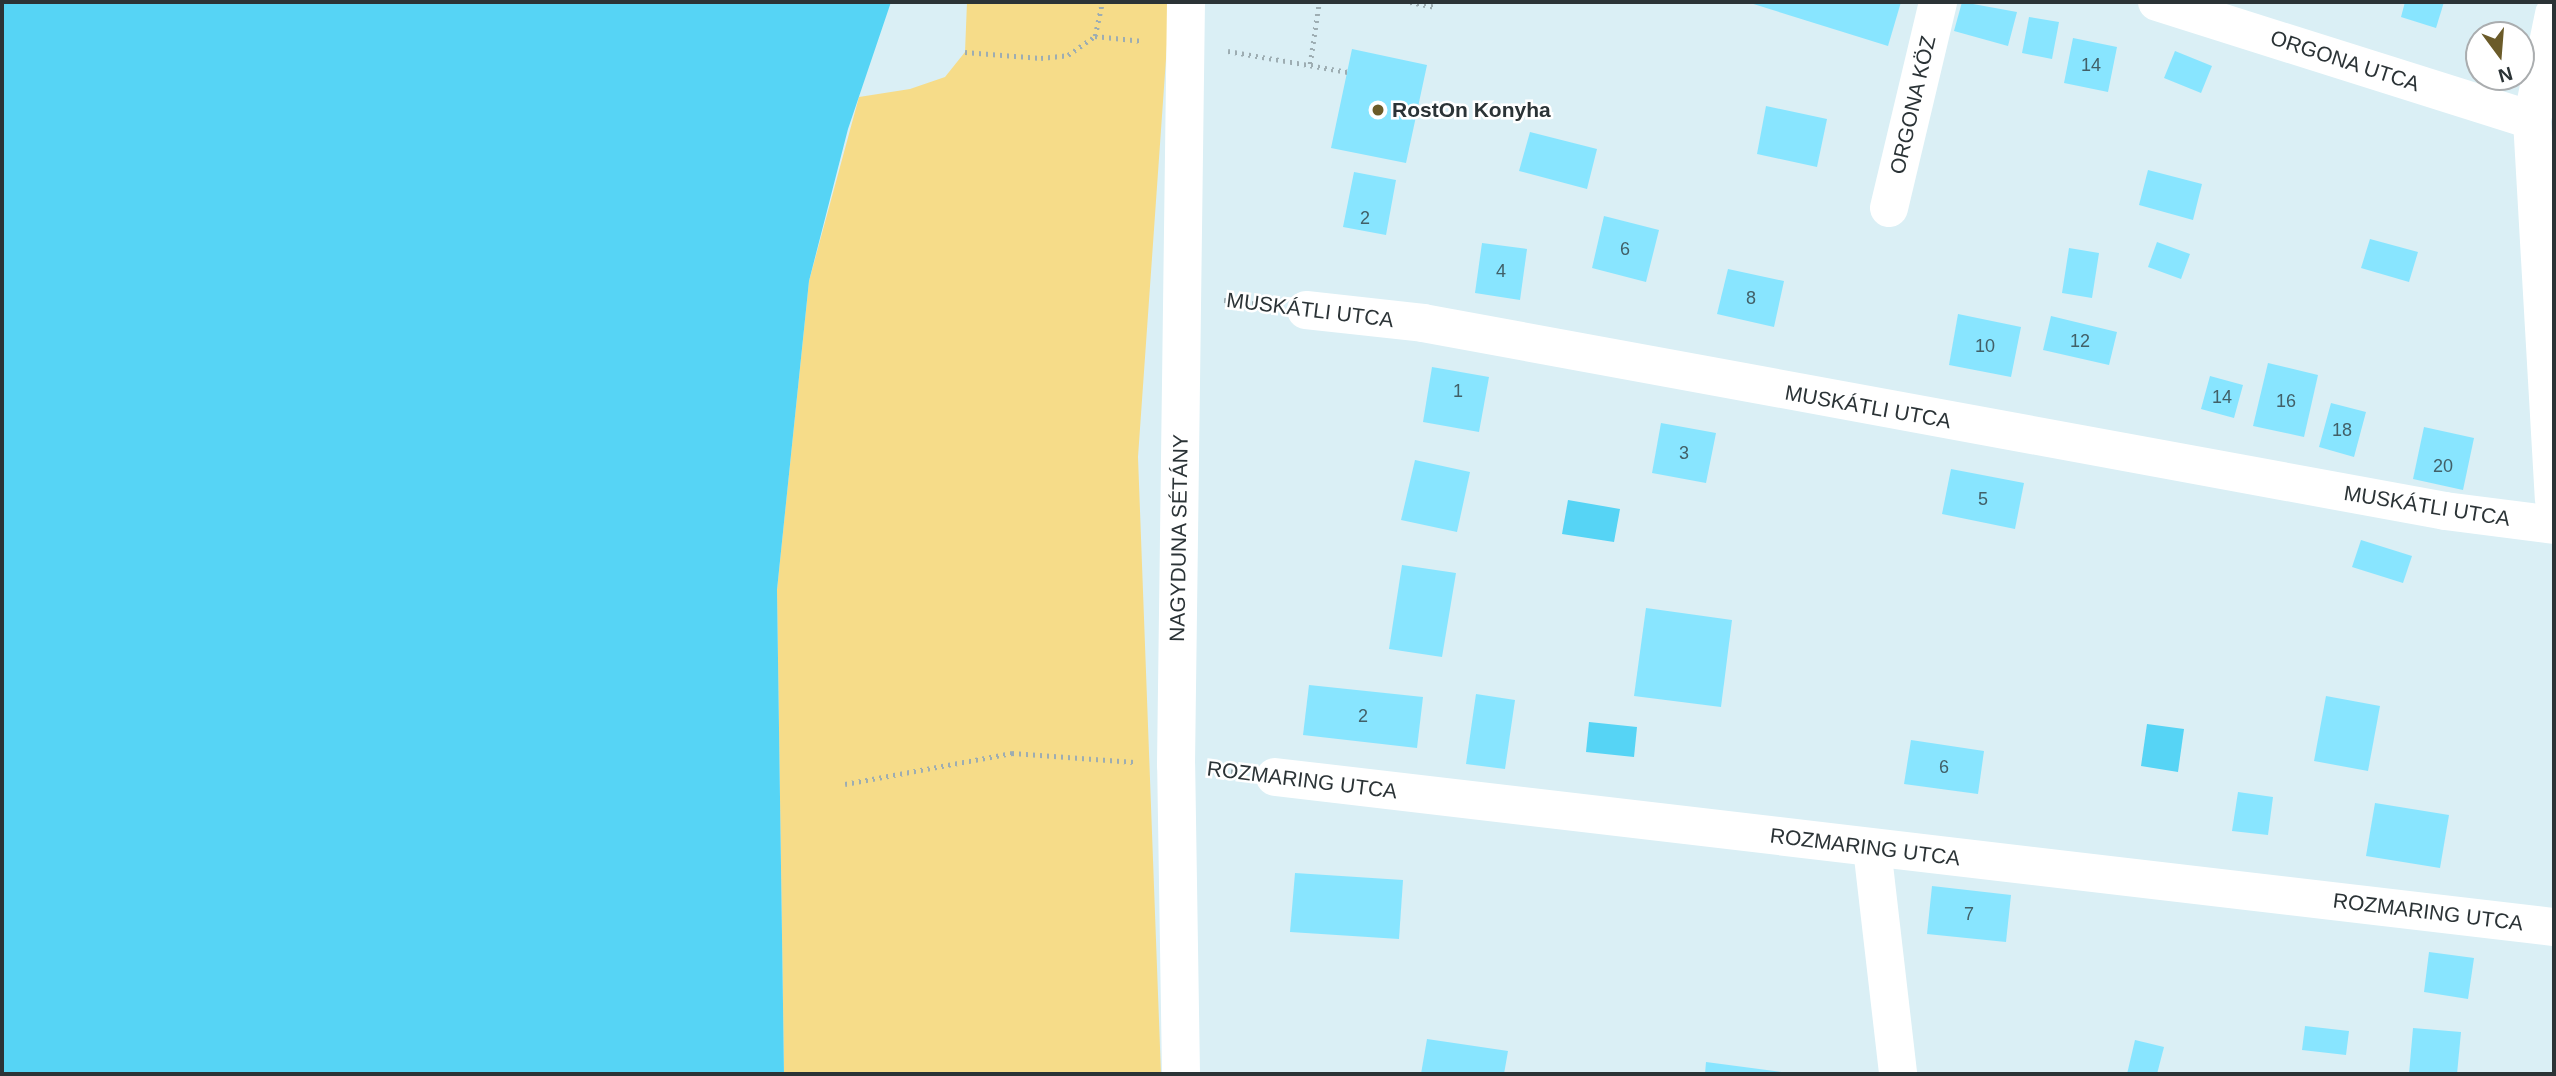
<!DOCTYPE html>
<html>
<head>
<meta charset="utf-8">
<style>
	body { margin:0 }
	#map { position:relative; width:2556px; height:1076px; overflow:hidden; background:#daeff5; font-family:Arial,sans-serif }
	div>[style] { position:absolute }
	.green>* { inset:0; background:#f6dc89 }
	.water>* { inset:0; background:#56d4f5 }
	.building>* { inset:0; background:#88e5ff }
	.path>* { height:4.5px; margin-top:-2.25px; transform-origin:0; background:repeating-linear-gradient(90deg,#9dadb2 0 2px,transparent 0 7px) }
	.minor>* { height:38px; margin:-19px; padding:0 19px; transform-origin:19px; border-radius:19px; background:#fff }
	.dots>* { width:19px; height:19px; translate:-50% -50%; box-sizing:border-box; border:4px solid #fff; border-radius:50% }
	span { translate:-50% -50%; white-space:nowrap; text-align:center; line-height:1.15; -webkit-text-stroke:5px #fff; paint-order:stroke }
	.number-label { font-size:18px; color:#426068 }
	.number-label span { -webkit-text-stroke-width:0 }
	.street-label { font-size:21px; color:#2b3336 }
	.poi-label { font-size:21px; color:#2b3336; font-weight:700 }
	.left { translate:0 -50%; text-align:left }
	.frame { position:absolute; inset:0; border:4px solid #2b3336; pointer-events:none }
	.north { position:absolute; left:2465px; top:21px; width:70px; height:70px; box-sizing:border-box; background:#fff; border:2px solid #aaadaf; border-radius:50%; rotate:164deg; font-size:19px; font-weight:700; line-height:28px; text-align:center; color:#2b3336 }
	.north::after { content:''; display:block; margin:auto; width:24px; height:32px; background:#6b5b29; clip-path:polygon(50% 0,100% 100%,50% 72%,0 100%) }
</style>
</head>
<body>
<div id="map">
	<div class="green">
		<i style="clip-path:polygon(967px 2px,1170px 2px,1138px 457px,1161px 1074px,784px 1074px,777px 590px,809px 281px,859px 97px,910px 89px,945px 77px,965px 52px)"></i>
	</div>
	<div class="water">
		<i style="clip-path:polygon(2px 2px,891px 2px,848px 129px,809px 281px,777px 590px,784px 1074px,2px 1074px)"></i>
		<i style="clip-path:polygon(1568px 500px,1620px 509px,1614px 542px,1562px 534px)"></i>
		<i style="clip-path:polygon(1589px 722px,1637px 727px,1634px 757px,1586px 752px)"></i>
		<i style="clip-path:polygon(2147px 724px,2184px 729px,2178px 772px,2141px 766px)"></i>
	</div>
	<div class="building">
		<i style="clip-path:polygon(1747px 2px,1901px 2px,1888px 46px)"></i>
		<i style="clip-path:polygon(1962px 2px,2017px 12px,2008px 46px,1954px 31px)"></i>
		<i style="clip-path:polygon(2405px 2px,2444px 2px,2436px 28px,2401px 17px)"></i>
		<i style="clip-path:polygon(2029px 17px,2059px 22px,2052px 59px,2022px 53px)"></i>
		<i style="clip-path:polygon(2073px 38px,2117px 47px,2108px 92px,2064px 83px)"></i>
		<i style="clip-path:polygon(1352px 49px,1427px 65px,1406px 163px,1331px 148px)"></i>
		<i style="clip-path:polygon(2175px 51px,2212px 66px,2201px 93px,2164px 78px)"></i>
		<i style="clip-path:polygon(1766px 106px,1827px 119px,1817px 167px,1757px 154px)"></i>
		<i style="clip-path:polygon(1530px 132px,1597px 149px,1587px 189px,1519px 171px)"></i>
		<i style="clip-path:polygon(2148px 170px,2202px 184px,2193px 220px,2139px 205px)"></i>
		<i style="clip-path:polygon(1354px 172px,1396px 180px,1386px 235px,1343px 227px)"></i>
		<i style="clip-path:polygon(1604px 216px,1659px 230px,1646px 282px,1592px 268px)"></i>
		<i style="clip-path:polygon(2370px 239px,2418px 252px,2409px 282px,2361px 268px)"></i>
		<i style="clip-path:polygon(2157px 242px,2190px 254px,2181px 279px,2148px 267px)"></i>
		<i style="clip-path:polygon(1482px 243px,1527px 249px,1520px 300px,1475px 293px)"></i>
		<i style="clip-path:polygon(2069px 248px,2099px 253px,2092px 298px,2062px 293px)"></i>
		<i style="clip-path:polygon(1728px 269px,1784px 281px,1774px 327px,1717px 314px)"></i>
		<i style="clip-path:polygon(1958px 314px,2021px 327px,2011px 377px,1949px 365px)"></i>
		<i style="clip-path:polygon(2051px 316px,2117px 332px,2109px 365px,2043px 350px)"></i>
		<i style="clip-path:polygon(2268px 363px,2318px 375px,2304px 437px,2253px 426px)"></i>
		<i style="clip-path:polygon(1432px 367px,1489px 377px,1479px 432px,1423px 422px)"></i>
		<i style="clip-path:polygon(2210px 376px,2243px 385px,2234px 418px,2201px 409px)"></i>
		<i style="clip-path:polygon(2331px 403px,2366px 412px,2354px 457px,2319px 447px)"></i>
		<i style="clip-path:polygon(1661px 423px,1716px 433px,1706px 483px,1652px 473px)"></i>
		<i style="clip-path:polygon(2424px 427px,2474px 438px,2463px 490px,2413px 479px)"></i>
		<i style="clip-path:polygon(1415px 460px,1470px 472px,1457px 532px,1401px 520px)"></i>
		<i style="clip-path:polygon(1951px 469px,2024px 483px,2015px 529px,1942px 514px)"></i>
		<i style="clip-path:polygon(2361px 540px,2412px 556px,2403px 583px,2352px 567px)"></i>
		<i style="clip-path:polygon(1402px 565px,1456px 573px,1442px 657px,1389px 649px)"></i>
		<i style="clip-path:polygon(1646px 608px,1732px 620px,1721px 707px,1634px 696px)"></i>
		<i style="clip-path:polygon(1309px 685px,1423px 697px,1417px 748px,1303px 735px)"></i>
		<i style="clip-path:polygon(1476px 694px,1515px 700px,1505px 769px,1466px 764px)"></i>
		<i style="clip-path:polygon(2326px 696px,2380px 706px,2368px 771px,2314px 761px)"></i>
		<i style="clip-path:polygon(1911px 740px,1984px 751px,1978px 794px,1904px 784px)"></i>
		<i style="clip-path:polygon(2238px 792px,2273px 797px,2268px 835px,2232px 831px)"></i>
		<i style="clip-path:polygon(2375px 803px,2449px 815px,2440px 868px,2366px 856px)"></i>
		<i style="clip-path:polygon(1295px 873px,1403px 880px,1399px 939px,1290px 932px)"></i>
		<i style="clip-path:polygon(1932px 886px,2011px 895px,2006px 942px,1927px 934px)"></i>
		<i style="clip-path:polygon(2429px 952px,2474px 958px,2468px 999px,2424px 992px)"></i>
		<i style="clip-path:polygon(2305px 1026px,2349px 1031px,2346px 1055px,2302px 1050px)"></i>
		<i style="clip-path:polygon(2413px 1028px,2461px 1032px,2457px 1074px,2409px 1074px)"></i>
		<i style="clip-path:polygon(1427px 1039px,1508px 1051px,1504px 1074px,1421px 1074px)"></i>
		<i style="clip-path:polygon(2135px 1040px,2164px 1047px,2157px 1074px,2127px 1074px)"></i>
		<i style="clip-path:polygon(1706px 1062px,1789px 1073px,1789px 1074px,1705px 1074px)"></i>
	</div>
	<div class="path">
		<i style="left:1410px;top:2px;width:25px;rotate:11deg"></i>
		<i style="left:1095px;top:36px;width:48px;rotate:5.9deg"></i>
		<i style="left:1228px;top:51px;width:122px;rotate:9.9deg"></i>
		<i style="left:965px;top:52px;width:76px;rotate:4.5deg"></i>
		<i style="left:1041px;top:58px;width:27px;rotate:-6deg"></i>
		<i style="left:1068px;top:55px;width:33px;rotate:-35deg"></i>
		<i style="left:1095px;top:36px;width:35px;rotate:-78deg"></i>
		<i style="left:1310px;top:64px;width:63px;rotate:-81.7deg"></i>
		<i style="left:1224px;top:300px;width:44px;rotate:6.5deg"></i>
		<i style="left:1217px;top:770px;width:19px;rotate:6deg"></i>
		<i style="left:845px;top:784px;width:170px;rotate:-10.5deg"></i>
		<i style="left:1012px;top:753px;width:123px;rotate:4.2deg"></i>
	</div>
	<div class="minor">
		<i style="left:2157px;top:2px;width:393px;rotate:17.5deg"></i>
		<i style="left:2554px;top:14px;width:108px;rotate:101.7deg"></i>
		<i style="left:2532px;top:120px;width:380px;rotate:86.7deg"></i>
		<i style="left:1889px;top:208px;width:212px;rotate:-76.6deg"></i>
		<i style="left:1306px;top:310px;width:118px;rotate:6.3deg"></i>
		<i style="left:1423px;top:323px;width:1039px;rotate:10.42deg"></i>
		<i style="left:2445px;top:511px;width:110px;rotate:7.3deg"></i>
		<i style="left:1275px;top:777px;width:1288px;rotate:6.69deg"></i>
		<i style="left:1872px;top:848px;width:227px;rotate:83.4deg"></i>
		<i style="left:1181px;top:1074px;width:309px;rotate:-90.9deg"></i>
		<i style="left:1176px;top:765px;width:763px;rotate:-89.25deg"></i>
	</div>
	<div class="dots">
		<i style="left:1378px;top:110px;background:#6b5b29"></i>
	</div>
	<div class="number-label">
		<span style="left:2091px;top:65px">14</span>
		<span style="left:1365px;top:218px">2</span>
		<span style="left:1625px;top:249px">6</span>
		<span style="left:1501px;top:271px">4</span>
		<span style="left:1751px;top:298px">8</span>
		<span style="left:2080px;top:341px">12</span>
		<span style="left:1985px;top:346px">10</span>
		<span style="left:1458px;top:391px">1</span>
		<span style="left:2222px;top:397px">14</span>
		<span style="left:2286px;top:401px">16</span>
		<span style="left:2342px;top:430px">18</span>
		<span style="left:1684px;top:453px">3</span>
		<span style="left:2443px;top:466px">20</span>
		<span style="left:1983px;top:499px">5</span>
		<span style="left:1363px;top:716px">2</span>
		<span style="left:1944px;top:767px">6</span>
		<span style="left:1969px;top:914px">7</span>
	</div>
	<div class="street-label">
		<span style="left:2345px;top:61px;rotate:18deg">ORGONA UTCA</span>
		<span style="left:1913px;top:105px;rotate:-77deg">ORGONA KÖZ</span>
		<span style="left:1310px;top:310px;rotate:7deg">MUSKÁTLI UTCA</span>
		<span style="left:1868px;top:407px;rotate:10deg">MUSKÁTLI UTCA</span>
		<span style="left:2427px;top:506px;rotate:9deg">MUSKÁTLI UTCA</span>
		<span style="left:1179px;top:538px;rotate:-89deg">NAGYDUNA SÉTÁNY</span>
		<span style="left:1302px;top:780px;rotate:7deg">ROZMARING UTCA</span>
		<span style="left:1865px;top:847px;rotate:7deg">ROZMARING UTCA</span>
		<span style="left:2428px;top:912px;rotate:7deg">ROZMARING UTCA</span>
	</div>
	<div class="poi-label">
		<span class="left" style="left:1392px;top:110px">RostOn Konyha</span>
	</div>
	<div class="frame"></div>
	<div class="north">N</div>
</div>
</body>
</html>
